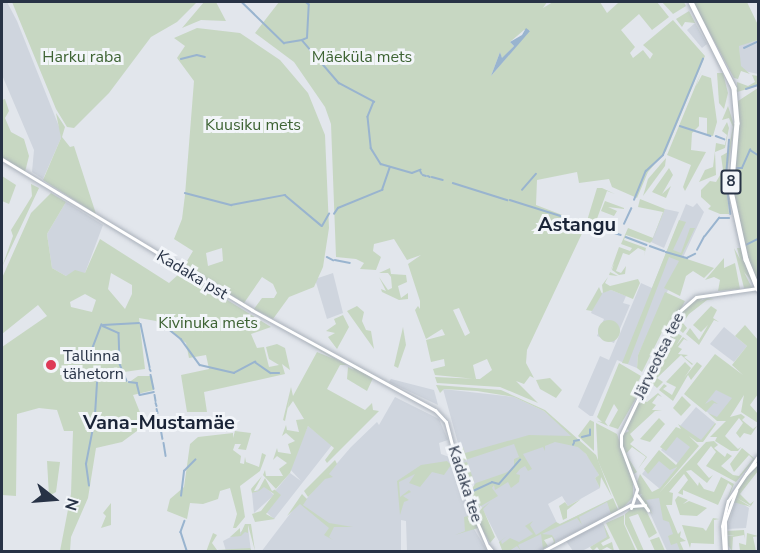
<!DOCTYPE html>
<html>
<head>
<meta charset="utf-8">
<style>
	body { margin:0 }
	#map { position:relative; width:760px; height:553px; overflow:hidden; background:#e2e6ec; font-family:"Nunito Sans",sans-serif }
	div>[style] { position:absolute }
	.built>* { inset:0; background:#cfd5de }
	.green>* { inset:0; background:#c7d7c2 }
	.round { border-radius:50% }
	.water>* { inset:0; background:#99b4cf }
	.stream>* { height:1.5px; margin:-0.75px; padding:0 0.75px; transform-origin:0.75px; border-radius:0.75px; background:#99b4cf }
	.roads { filter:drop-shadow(0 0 2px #a6adb7) drop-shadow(0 0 2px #a6adb7) }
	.secondary>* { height:3px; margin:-1.5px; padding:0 1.5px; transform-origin:1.5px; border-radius:1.5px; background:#fff }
	.primary>* { height:4.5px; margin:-2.25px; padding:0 2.25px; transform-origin:2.25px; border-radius:2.25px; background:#fff }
	.dots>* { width:16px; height:16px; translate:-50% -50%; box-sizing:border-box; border:3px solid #f2f5f9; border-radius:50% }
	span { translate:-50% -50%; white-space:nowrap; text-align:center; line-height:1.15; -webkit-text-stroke:6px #f2f5f9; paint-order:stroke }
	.shield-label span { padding:2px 4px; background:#f2f5f9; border:2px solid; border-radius:4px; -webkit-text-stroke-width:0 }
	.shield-label { font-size:15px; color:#283346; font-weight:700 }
	.park-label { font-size:16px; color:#3d6333 }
	.street-label { font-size:16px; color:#283346 }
	.poi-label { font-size:16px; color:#283346 }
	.left { translate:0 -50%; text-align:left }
	.quarter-label { font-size:20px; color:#1a2437; font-weight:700 }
	.frame { position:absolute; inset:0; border:3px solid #283346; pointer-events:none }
	.north { position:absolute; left:24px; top:469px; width:60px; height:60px; -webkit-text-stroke:4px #f2f5f9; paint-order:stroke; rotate:107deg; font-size:16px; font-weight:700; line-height:24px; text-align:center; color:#283346 }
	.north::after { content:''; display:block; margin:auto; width:21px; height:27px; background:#283346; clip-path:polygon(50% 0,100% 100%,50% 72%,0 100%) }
</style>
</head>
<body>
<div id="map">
	<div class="built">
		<i style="clip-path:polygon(2px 2px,7px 2px,17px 21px,60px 129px,61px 138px,43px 179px,32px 172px,34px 150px,2px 75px)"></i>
		<i style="clip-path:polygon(695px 23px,707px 44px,702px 48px,687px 30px)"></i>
		<i style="clip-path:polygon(758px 40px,758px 74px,740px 70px,739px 45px)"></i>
		<i style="clip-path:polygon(66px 202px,103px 225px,85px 273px,66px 276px,52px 268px,47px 234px)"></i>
		<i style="clip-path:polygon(697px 203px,704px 212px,638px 355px,637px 368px,617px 360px,593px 416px,590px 416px,578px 407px,600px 356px,609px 360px,641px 283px,652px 288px,686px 204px,693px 207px)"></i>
		<i style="clip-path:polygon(665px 209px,679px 212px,664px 248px,651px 242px)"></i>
		<i style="clip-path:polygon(333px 273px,343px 313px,327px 319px,315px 279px)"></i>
		<i style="clip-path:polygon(611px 290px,626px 296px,623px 303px,630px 305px,614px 343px,597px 336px,604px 319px,591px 313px,598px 294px)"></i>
		<i style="clip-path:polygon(724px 327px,747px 346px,734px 362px,710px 344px)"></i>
		<i style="clip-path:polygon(391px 379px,434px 390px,438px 405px,389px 382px)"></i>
		<i style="clip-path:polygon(748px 382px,717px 420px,687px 396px,698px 387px)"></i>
		<i style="clip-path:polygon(443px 389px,514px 397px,544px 411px,572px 436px,592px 462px,599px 475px,595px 478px,600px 488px,568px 506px,562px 496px,548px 504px,558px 525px,608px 501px,614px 514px,555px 542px,552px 536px,543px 540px,545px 548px,538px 551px,504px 551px,481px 506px,476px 508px,474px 504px,477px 491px,463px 461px)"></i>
		<i style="clip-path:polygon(395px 397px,439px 419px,448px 440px,439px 443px,441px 454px,452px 458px,474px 529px,487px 551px,407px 551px,406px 521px,401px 520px,401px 551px,261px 552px,299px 502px,302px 504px,351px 447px,377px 422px,379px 425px)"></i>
		<i style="clip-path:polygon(696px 407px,715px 423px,701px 441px,680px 426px)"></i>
		<i style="clip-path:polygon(308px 426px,332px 445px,274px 519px,265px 511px,280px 495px,275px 491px,290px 473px,301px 481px,289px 468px)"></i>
		<i style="clip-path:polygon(678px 429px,697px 444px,680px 465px,661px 450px)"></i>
		<i style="clip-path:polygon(659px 452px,677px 467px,660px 489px,642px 474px)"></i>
		<i style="clip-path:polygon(264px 486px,274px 495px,254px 513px,252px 493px)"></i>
		<i style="clip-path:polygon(661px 494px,682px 551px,667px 551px,644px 500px)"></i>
		<i style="clip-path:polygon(736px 500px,749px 508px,746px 528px,727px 529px)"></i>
		<i style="clip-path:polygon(603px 523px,609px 537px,582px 551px,573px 551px,566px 541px)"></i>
		<i style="clip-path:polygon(248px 528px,251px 551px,226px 551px,223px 541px)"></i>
	</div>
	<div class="green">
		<i style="clip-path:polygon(12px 2px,197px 2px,177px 22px,151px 37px,109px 93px,74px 128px,67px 127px,56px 109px)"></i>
		<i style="clip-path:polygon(204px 2px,216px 2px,226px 21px,201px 20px,182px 28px)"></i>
		<i style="clip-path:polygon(evenodd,279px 2px,547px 2px,543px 8px,553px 2px,600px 2px,607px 13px,618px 3px,657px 2px,669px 17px,652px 30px,639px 14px,621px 30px,635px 47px,630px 53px,633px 58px,643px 50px,650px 59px,653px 54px,643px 45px,673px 20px,705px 56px,666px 151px,648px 172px,637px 198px,612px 187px,609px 179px,579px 183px,577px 172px,537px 180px,536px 205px,586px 224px,597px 188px,602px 188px,615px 194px,607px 191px,594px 227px,586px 225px,527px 350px,526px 363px,534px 378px,530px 376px,524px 384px,516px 381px,538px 403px,500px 387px,437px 383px,435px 377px,480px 379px,492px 370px,487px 359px,473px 365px,476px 379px,435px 375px,433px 369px,445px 366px,444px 359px,431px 362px,426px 340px,445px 335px,442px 329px,426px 339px,415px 310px,418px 306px,420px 309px,420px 301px,408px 264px,421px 255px,407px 260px,394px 239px,374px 244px,373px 251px,381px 257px,376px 270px,360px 269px,364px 263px,356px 259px,336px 257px,331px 124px,325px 107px,294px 62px,255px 33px,279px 2px,524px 30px,530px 30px,491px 76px,500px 52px,502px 59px,514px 46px,510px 42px,524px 30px,279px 2px,459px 308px,470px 333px,465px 336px,453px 310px,459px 308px)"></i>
		<i style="clip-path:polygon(662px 2px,684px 2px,686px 6px,673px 14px)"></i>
		<i style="clip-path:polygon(693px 2px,747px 2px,758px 25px,758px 40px,739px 46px,741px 66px,750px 74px,741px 71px,738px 79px,734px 78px)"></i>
		<i style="clip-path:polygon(689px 11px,702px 36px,695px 23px,685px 22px,682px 27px,676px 19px)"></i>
		<i style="clip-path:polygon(evenodd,197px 28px,240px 33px,280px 60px,308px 93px,325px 135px,329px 228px,323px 267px,314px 287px,289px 297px,273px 319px,254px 309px,262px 298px,274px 298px,277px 293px,273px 284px,262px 277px,244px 303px,184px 266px,193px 251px,174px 239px,182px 219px,185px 195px,194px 81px,177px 58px,185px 46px,174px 38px,197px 28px,222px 248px,223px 261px,208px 266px,206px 253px,222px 248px)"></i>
		<i style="clip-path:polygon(702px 70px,696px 86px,702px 75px,711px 78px,717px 122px,713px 136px,707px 135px,707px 118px,699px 117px,699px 126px,692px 133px,691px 150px,706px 152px,685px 191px,683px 187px,691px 165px,667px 155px)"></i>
		<i style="clip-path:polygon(717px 73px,723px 73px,728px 93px,724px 109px,719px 103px)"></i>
		<i style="clip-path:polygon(752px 75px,758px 76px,758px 86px,737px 92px,737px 82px,748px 86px,755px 82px)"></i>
		<i style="clip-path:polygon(758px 88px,758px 282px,747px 259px,732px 182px,738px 137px,738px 101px)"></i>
		<i style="clip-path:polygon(5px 99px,9px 111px,5px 118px,11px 132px,24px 139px,29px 156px,25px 172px,2px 157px,2px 100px)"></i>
		<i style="clip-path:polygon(728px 106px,734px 125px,726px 182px,729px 214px,720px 214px,708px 209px,711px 206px,701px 197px,701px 190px,710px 181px,716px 182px,723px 170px,721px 156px,728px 152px,733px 127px,729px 118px,722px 120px,686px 204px)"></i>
		<i style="clip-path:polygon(56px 113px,65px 127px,62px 137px,70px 147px,74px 146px,96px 214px,43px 180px,61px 138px)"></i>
		<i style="clip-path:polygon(727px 122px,729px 128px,725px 148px,715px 152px,716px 175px,699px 182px,705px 170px,713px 167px,716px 143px,725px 145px,727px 135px,722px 131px)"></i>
		<i style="clip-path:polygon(666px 158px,665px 166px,643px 196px,648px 179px)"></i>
		<i style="clip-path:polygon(669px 168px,673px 175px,662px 194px,671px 186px,666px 198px,652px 192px)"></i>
		<i style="clip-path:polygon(2px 176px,16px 185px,9px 204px,2px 201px)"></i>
		<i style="clip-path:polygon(31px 184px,39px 188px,2px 267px,13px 236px,11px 230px,32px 196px)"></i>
		<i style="clip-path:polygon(evenodd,51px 193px,66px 202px,47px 234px,52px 268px,66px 276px,75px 270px,85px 273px,100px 239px,169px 283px,180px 273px,187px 275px,271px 327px,251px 334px,257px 348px,264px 347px,269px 367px,279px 365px,269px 359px,266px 347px,277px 344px,285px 348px,290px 370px,282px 364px,285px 374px,204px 392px,207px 412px,187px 412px,181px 375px,209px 369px,206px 355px,189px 358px,186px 343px,156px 321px,139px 318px,145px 369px,124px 372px,128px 383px,138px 376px,152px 376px,154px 390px,133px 395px,145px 425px,122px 442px,96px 448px,88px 498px,71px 537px,70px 551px,60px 551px,71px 494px,73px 431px,64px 431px,57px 410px,39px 408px,17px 414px,16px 496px,2px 495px,2px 347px,47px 316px,38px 305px,2px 334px,2px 278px,31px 213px,51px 193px,111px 273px,132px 285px,132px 294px,125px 309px,108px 289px,111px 273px,51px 193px,85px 294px,96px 300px,92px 312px,71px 307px,70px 302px,85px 294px)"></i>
		<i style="clip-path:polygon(640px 199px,665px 209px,652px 241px,650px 243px,626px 235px,624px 240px,646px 248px,644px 256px,645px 251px,638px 248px,629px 255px,623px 253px,616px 271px,621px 273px,626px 266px,625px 274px,619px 275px,612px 270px,614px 263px,610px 272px,618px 276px,609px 275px,619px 247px,630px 251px,632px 248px,621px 244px,628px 228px,653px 238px,663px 212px,638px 207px)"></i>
		<i style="clip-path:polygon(605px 201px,624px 208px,624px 209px,608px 207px,617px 211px,614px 216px,601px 211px)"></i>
		<i style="clip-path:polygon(679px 220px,686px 222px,673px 250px,681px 253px,690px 228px,695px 228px,681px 257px,714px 268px,704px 278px,693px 271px,686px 276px,680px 296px,664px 288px,679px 261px,669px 257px,628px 364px,622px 363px)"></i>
		<i style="clip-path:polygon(734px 248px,740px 259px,737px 248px,741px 248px,754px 284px,744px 272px,752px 288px,744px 288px)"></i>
		<i style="clip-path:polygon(724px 258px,724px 268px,735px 263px,740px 289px,718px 291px,720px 280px,714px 277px,705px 280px)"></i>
		<i style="clip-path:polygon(390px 268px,391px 274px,406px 275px,407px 282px,398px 286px,401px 298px,408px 293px,408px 299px,399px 300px,382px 292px,381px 289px,386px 291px,379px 277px,388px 290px,392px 288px,391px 277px,388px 273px,379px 273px)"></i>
		<i style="clip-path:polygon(608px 277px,605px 283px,610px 286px,638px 279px,640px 283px,633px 299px,611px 290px,603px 293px,602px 285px)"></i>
		<i style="clip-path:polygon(599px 287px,602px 294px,592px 311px,586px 310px)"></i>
		<i style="clip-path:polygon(665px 292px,685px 301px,647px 375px,668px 331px,665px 326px,642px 372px,637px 368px,638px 355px)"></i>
		<i style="clip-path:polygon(704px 297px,700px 301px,707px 298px,714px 299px,707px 300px,689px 314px,683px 323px,687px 328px,683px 333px,675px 326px,682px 309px,692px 300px)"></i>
		<i style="clip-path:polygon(357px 306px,364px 312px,362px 321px,366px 330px,371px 331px,374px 349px,347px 311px)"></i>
		<i style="clip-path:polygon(711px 306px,717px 310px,713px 318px,719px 322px,714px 320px,699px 345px,686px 334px,690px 328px,699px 340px,708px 325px,701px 332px,693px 325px)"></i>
		<i style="clip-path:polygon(343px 315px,349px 327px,337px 349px,328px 337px,335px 333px,326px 331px,336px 324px,334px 319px)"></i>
		<i class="round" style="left:598px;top:320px;width:22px;height:22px"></i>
		<i style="clip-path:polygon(745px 325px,758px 340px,758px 394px,750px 405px,758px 414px,758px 423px,741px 412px,744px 395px,730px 417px,741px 414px,745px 417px,742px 420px,753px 429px,757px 426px,751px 435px,744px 433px,740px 438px,736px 433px,743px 423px,739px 418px,725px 436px,738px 449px,741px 447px,738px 451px,731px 451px,715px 441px,717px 437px,710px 437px,726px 421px,717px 421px,708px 413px,717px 417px,732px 398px,716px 390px,705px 404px,712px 400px,718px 404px,714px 403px,706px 412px,684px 394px,715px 354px,743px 375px,732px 365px,747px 346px,735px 336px)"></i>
		<i style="clip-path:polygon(403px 327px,406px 345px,398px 368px,394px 366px)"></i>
		<i style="clip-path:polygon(672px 330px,682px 336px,676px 346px,683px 337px,688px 341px,684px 339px,678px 347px,682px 349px,678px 354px,688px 355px,684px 357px,693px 364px,696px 361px,692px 365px,681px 355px,657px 378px,663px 382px,657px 388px,651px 383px,651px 375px)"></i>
		<i style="clip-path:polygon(302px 340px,347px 365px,340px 365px,327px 389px,365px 410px,372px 403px,373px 410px,379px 411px,327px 463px,325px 460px,334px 448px,308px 426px,290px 473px,275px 490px,281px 495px,266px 514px,275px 519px,255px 522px,252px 514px,261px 511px,274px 494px,264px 487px,259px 491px,252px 493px,251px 489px,262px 476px,254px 491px,258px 491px,265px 478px,272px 491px,276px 489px,263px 475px,265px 470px,266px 476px,283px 476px,279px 469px,287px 463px,277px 456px,273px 460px,277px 448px,278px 452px,291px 454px,288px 444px,295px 441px,286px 433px,282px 436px,286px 425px,287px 430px,299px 432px,296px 420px,304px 419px,293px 401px,288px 408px,290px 397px,285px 421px,283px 420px,291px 387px,293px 396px,317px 352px,334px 359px)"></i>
		<i style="clip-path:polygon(685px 362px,691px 368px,684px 378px,697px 362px,702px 366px,691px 380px,688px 375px,673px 401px,659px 390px,664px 384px,667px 386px,663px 389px,672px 395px,676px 387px,666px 382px)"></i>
		<i style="clip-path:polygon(619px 363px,641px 376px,636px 386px,642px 388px,618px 429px,609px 426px,618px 410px,614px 404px,605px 422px,608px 426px,597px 421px,602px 422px,597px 417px)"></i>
		<i style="clip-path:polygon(350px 365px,373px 378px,367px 391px,347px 379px,348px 367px,354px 370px)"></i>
		<i style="clip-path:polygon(550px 378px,562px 390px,556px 398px,540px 389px,536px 380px)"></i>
		<i style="clip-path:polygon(436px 385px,501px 390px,545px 410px,596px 455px,612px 497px,601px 477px,600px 488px,595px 478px,599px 475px,586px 454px,578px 447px,555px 442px,545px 446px,545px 451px,543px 447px,523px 454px,532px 469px,528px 471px,525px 466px,520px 469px,516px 474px,520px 475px,519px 482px,511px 488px,508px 482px,495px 490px,494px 485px,492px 488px,498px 496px,481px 506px,476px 501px,480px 507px,474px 513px,467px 495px,476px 483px,505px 473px,514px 468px,514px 459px,519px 457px,514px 444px,459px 462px,455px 450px,463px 447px,465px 453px,529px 435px,571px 436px,544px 411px,514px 397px,477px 391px,444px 389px,440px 393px)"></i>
		<i style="clip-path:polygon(658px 393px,662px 397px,658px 395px,652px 403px,656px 405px,652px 410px,662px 410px,655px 411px,630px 434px,634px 440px,630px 444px,647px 457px,638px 469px,646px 457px,632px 447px,626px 454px,637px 472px,634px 474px,622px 446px,623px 435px,625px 429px,625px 433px,629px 431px,626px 428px,639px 399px,647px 402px)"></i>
		<i style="clip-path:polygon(682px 396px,691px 405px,681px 416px,673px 408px)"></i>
		<i style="clip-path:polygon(659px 418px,665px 424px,650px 442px,640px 439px)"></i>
		<i style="clip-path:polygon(712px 419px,716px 424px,703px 442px,697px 442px,689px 436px,699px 446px,659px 493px,706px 442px,714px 441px,718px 445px,714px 448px,725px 457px,727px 453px,732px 456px,721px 466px,733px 475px,739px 476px,753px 459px,749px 455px,734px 472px,730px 464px,742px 448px,755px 459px,736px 482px,706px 466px,716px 452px,711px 446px,697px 464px,709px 478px,713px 475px,707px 483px,691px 470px,686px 471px,698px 486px,699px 482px,704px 489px,714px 492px,721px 477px,734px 484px,724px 508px,732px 486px,728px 483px,718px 505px,683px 490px,683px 495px,678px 493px,688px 480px,684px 474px,669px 492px,673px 493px,672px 505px,666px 505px,678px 534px,681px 531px,680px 537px,686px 541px,680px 542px,684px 551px,680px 551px,677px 543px,671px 545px,668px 536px,673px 534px,669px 522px,663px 520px,659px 498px,646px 500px,653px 515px,640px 497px,642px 494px,638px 495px,637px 482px,640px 474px,652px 492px,660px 488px,677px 467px,670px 470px,659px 461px,648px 474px,644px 469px,659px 450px,676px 465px,690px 447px,677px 437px,666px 451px,660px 447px,676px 427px,681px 429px,678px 424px,701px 440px,715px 423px)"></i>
		<i style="clip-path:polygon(590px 420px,594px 422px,594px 451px,578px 436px)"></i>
		<i style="clip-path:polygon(596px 423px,617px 434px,633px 482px,633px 497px,620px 511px,598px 461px)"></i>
		<i style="clip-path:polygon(235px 431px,251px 433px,246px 450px,238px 449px,241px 444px,235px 444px,233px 450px,241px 456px,240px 463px,244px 464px,245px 457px,246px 462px,259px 467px,262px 453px,266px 455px,260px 471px,240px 486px,245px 517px,236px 528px,233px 528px,237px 514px,230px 488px,220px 491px,218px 499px,203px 504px,190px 503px,187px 519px,167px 511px,170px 499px,184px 487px,190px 444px,198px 437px,233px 433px,233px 438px)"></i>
		<i style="clip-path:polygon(335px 460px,337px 464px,329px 474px,333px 477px,325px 479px,308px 497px,304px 491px)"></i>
		<i style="clip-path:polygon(47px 461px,60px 462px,56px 492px,49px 496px)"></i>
		<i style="clip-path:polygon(447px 461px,451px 465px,444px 475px,432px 472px,420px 487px,409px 483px,415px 474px,399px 482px,400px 497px,409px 490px,411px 492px,403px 496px,409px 500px,404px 502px,400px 515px,397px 481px,421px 465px)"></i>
		<i style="clip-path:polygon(467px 462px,474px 481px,467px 492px,458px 464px)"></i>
		<i style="clip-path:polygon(758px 464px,758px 471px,740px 494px,750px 504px,754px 501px,751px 506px,735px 497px,751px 507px,733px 502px,734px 499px,731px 501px,739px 486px)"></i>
		<i style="clip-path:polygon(302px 494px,307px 499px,303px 505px,329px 523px,353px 527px,334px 527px,329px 537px,333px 540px,324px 535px,329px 528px,300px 504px,287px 516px)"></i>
		<i style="clip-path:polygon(678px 496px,688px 500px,683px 504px,689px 501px,707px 508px,697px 516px,680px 515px,675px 500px)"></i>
		<i style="clip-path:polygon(613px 498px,619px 512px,611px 514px,607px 502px,579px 517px,582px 525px,577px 518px,542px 534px,552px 535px,555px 540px,555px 543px,550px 546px,554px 542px,552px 537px,544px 540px,548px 546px,543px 549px,541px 534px,518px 545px,521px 551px,517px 546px,509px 551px,502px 550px,499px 542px,507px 536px,501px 541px,502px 544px,510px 538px,519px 542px,533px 534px,525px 526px,533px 521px,530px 525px,536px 535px,556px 522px,560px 524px)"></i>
		<i style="clip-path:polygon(581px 499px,567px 510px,567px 518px,563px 520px,559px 506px,565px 502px,568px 506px)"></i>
		<i style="clip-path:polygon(490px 502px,483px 509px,495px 537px,490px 543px,475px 517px,482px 508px)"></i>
		<i style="clip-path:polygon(111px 503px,111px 525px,101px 528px,106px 516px,103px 513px)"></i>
		<i style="clip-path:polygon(635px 506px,644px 506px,657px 533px,649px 538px,638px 514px,629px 517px,644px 551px,638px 551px,625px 524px,625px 514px)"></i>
		<i style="clip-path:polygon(472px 515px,478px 528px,455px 535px,465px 531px,464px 517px)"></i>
		<i style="clip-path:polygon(624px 515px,624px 524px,636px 551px,620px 551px,606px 523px)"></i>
		<i style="clip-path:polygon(713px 518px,719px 519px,714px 520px,714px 544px,691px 543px,690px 548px,682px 525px,703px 528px,706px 531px)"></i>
		<i style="clip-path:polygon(603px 523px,610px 538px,601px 543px,603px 546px,612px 542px,614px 551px,607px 547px,600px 551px,597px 547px,593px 551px,590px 547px,607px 537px)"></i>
		<i style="clip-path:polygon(245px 524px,251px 524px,255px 551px,248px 525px,248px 533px,245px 532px,241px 536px,230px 537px,240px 528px,240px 535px)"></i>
		<i style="clip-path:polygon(744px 530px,745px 539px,744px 535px,733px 537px,732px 551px,727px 544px,727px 551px,727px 536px,735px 535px,727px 535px,727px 531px)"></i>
		<i style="clip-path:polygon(213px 533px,217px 535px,212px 543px,217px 550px,250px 548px,252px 551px,206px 552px)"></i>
		<i style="clip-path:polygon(747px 533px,758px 536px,753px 537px,756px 551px,740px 551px,739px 543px,746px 545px)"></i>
		<i style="clip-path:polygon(659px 537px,665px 551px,655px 551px,650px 540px)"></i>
	</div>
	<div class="water">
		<i style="clip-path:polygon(526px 28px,530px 31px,491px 76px,500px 52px,502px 58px,514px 46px,510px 42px,522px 35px)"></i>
	</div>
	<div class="stream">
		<i style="left:242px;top:2px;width:59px;rotate:44.3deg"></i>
		<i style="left:284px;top:43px;width:18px;rotate:-9deg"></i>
		<i style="left:302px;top:40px;width:57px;rotate:49.3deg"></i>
		<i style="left:339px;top:83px;width:40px;rotate:28deg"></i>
		<i style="left:374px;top:102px;width:16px;rotate:112deg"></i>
		<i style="left:368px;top:117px;width:31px;rotate:84deg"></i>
		<i style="left:371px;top:148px;width:19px;rotate:58deg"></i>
		<i style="left:381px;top:164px;width:32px;rotate:16deg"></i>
		<i style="left:412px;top:173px;width:9px;rotate:-21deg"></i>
		<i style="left:420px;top:170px;width:4px;rotate:63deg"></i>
		<i style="left:302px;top:40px;width:5px;rotate:-22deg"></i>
		<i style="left:307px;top:38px;width:33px;rotate:-87deg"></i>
		<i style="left:309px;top:5px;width:5px;rotate:-143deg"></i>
		<i style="left:744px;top:48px;width:14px;rotate:-25deg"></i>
		<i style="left:181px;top:59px;width:16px;rotate:-14deg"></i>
		<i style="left:197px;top:55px;width:8px;rotate:14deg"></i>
		<i style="left:746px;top:89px;width:13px;rotate:-18deg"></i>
		<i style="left:680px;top:126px;width:32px;rotate:18deg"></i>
		<i style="left:716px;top:136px;width:9px;rotate:21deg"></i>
		<i style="left:734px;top:168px;width:8px"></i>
		<i style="left:742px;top:168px;width:20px;rotate:-66deg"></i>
		<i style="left:750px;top:150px;width:9px;rotate:32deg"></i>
		<i style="left:423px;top:175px;width:3px;rotate:18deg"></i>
		<i style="left:428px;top:176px;width:2px;rotate:27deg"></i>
		<i style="left:432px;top:177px;width:11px;rotate:15deg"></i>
		<i style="left:453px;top:183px;width:57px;rotate:17.5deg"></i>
		<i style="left:725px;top:189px;width:49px;rotate:-85.3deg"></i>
		<i style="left:522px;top:190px;width:21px;rotate:-49deg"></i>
		<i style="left:728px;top:191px;width:23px;rotate:83deg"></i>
		<i style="left:185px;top:193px;width:48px;rotate:14.6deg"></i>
		<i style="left:231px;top:205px;width:55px;rotate:-10.5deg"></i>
		<i style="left:285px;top:195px;width:48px;rotate:40deg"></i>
		<i style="left:322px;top:226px;width:14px;rotate:-60deg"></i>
		<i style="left:510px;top:200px;width:116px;rotate:17.5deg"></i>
		<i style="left:634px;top:200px;width:31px;rotate:-68deg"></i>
		<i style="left:646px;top:171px;width:23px;rotate:-43deg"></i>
		<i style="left:663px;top:155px;width:104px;rotate:-67.4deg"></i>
		<i style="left:334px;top:214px;width:7px;rotate:-56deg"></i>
		<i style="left:338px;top:208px;width:48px;rotate:-22.2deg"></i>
		<i style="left:382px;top:190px;width:24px;rotate:-71deg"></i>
		<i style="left:624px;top:224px;width:17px;rotate:-65deg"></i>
		<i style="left:705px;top:236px;width:23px;rotate:-52deg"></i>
		<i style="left:719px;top:218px;width:10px"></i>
		<i style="left:626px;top:237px;width:22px;rotate:21deg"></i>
		<i style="left:746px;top:245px;width:13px;rotate:-27deg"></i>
		<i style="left:650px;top:246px;width:15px;rotate:20deg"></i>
		<i style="left:697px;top:250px;width:15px;rotate:-62deg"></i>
		<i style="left:666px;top:252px;width:22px;rotate:16deg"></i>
		<i style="left:687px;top:258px;width:9px;rotate:-27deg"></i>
		<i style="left:327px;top:257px;width:7px;rotate:27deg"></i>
		<i style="left:335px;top:260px;width:15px;rotate:11deg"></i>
		<i style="left:160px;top:322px;width:27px;rotate:39deg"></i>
		<i style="left:181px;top:339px;width:32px;rotate:54deg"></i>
		<i style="left:200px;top:365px;width:35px;rotate:13deg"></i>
		<i style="left:234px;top:373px;width:24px;rotate:-28deg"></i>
		<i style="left:255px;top:362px;width:19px;rotate:35deg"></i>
		<i style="left:271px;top:373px;width:8px"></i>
		<i style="left:141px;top:324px;width:44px;rotate:78.2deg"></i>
		<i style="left:103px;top:325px;width:36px;rotate:-3deg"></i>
		<i style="left:103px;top:326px;width:17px;rotate:24deg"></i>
		<i style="left:119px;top:333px;width:29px;rotate:88deg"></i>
		<i style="left:83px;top:358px;width:11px"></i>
		<i style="left:94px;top:358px;width:9px;rotate:-103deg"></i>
		<i style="left:92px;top:349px;width:26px;rotate:-69deg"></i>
		<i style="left:120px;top:364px;width:18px;rotate:68deg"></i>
		<i style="left:150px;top:369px;width:2px;rotate:63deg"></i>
		<i style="left:151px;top:375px;width:14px;rotate:78deg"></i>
		<i style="left:129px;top:382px;width:8px;rotate:7deg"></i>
		<i style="left:137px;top:383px;width:12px;rotate:76deg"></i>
		<i style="left:140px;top:395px;width:14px;rotate:-12deg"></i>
		<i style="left:155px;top:395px;width:6px;rotate:81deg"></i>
		<i style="left:156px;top:403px;width:3px;rotate:72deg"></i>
		<i style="left:157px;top:409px;width:4px;rotate:76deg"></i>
		<i style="left:95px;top:415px;width:48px;rotate:-86.4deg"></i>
		<i style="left:159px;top:417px;width:22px;rotate:80deg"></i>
		<i style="left:582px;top:437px;width:8px;rotate:-14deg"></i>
		<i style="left:590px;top:435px;width:5px;rotate:-90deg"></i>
		<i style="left:574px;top:441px;width:5px;rotate:-11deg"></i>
		<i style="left:164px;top:443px;width:13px;rotate:81deg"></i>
		<i style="left:573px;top:445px;width:2px;rotate:-63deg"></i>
		<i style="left:89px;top:486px;width:22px;rotate:-98deg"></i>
		<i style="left:86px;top:464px;width:42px;rotate:-79deg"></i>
		<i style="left:471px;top:492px;width:23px;rotate:-25deg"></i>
		<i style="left:492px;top:482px;width:7px;rotate:16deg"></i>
		<i style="left:499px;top:484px;width:32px;rotate:-49deg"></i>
		<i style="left:181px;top:496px;width:25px;rotate:-83deg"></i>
		<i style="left:184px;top:471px;width:16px;rotate:-45deg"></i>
		<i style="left:185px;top:521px;width:12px;rotate:110deg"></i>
		<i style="left:181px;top:532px;width:19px;rotate:72deg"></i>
	</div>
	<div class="roads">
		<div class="secondary">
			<i style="left:2px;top:159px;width:292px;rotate:31.1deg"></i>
			<i style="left:252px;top:310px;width:209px;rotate:28.7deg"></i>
			<i style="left:435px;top:410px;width:16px;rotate:47deg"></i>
			<i style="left:446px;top:422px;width:74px;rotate:75.2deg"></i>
			<i style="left:465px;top:494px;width:63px;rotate:66.7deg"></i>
			<i style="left:746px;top:474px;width:17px;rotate:-45deg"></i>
			<i style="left:637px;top:495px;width:19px;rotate:54deg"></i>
			<i style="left:632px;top:506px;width:13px;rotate:-4deg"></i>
			<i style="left:631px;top:508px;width:20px;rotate:-72deg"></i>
			<i style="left:637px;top:489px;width:46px;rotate:-110.4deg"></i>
			<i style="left:621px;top:446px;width:11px;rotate:-90deg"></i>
			<i style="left:621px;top:435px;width:137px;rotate:-64.6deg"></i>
			<i style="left:680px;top:311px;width:21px;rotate:-41deg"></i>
			<i style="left:696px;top:297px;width:63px;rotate:-8.3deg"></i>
			<i style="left:488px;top:546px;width:8px;rotate:50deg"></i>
			<i style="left:541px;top:552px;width:101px;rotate:-27.8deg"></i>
			<i style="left:724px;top:552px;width:26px;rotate:-94deg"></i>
			<i style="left:722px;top:526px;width:26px;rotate:-77deg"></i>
			<i style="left:728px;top:501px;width:54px;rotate:-56.3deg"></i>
			<i style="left:726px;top:552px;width:31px;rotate:-92deg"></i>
			<i style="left:725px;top:521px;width:33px;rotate:-70deg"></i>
		</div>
		<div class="primary">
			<i style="left:691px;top:2px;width:96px;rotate:63.4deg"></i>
			<i style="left:734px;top:88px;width:35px;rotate:85deg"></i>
			<i style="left:737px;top:123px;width:68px;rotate:95deg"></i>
			<i style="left:731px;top:191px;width:70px;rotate:77.6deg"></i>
			<i style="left:746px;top:259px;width:32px;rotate:68deg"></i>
		</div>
	</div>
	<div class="dots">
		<i style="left:51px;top:365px;background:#de3a56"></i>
	</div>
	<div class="shield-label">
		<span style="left:731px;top:182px">8</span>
	</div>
	<div class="park-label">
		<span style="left:82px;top:57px">Harku raba</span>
		<span style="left:362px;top:57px">Mäeküla mets</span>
		<span style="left:253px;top:125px">Kuusiku mets</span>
		<span style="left:208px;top:323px">Kivinuka mets</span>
	</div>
	<div class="street-label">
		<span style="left:192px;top:275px;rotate:31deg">Kadaka pst</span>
		<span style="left:659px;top:356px;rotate:-64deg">Järveotsa tee</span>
		<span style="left:465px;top:484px;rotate:72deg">Kadaka tee</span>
	</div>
	<div class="poi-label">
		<span class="left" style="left:63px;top:365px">Tallinna<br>tähetorn</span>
	</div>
	<div class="quarter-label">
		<span style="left:577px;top:224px">Astangu</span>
		<span style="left:159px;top:422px">Vana-Mustamäe</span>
	</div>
	<div class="frame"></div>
	<div class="north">N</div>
</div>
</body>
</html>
